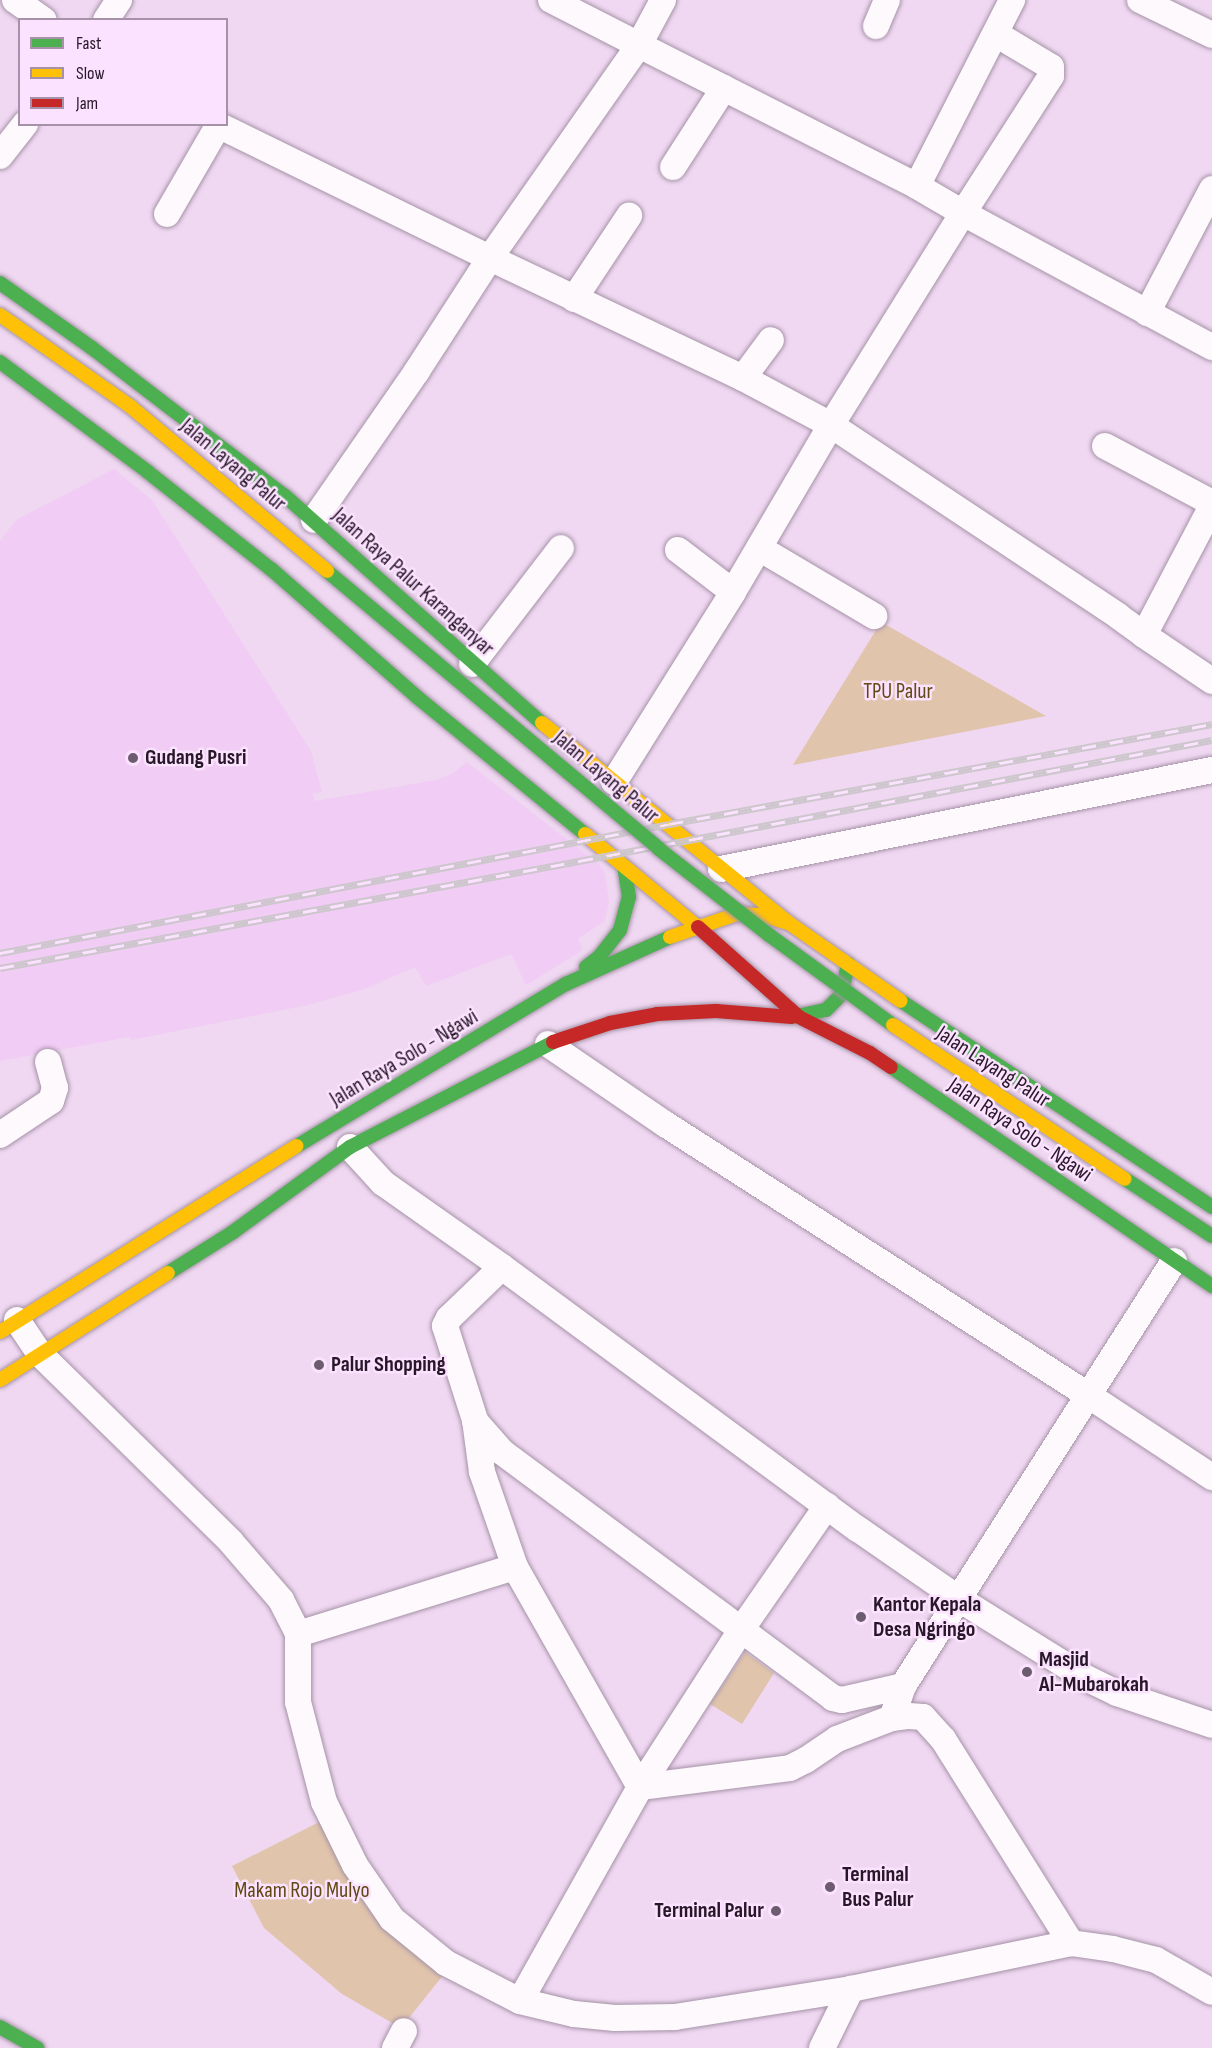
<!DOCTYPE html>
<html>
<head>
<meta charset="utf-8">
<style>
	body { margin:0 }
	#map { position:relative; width:1212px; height:2048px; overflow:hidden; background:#f0d8f2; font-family:"Sofia Sans Condensed",sans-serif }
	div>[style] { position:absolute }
	.built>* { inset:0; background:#f1ccf4 }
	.green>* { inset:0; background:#e0c4ac }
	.roads { filter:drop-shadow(0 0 2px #a593a7) drop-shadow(0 0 2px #a593a7) }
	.street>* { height:26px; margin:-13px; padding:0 13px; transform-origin:13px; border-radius:13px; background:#fdf9fd }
	.fast>* { height:14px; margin:-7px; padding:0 7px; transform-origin:7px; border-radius:7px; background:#4caf50 }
	.slow>* { height:14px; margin:-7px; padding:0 7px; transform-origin:7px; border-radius:7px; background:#ffc107 }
	.jam>* { height:14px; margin:-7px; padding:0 7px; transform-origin:7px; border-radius:7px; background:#c62828 }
	.rail>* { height:7px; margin-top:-3.5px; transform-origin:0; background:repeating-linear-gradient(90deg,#fbe2fe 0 14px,#cdc7cd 0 28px); box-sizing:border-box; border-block:2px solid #cdc7cd }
	.bridges { filter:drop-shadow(0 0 2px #a593a7) drop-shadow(0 0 2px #a593a7) }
	.fast-bridge>* { height:14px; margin:-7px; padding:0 7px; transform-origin:7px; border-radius:7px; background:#4caf50 }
	.slow-bridge>* { height:14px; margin:-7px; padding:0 7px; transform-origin:7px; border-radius:7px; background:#ffc107 }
	.dots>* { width:16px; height:16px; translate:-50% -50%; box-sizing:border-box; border:3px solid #fbe2fe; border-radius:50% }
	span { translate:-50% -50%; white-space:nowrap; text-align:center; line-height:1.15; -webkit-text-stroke:5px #fbe2fe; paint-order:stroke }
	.street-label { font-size:22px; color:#271728 }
	.park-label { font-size:22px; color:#614913 }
	.poi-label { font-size:22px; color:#271728; font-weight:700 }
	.left { translate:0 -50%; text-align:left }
	.right { translate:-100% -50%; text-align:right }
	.legend { position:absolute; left:18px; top:18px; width:210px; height:108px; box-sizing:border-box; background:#fbe2fe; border:2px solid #a691a8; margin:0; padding:8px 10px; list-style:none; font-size:18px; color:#271728 }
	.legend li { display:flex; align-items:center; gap:12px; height:30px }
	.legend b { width:30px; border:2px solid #a691a8 }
</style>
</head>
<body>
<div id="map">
	<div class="built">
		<i style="clip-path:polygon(114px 469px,152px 500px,311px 751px,322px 792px,313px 794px,315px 801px,436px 780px,453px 773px,467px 762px,599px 864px,605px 873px,609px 901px,605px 921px,578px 939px,583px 950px,526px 985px,511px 954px,426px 986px,415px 967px,365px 989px,308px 1005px,131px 1040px,129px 1037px,0 1061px,0 541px,16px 520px)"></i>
	</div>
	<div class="green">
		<i style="clip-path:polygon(881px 622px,1046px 716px,793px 765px)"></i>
		<i style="clip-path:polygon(745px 1652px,774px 1673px,742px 1724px,710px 1704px)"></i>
		<i style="clip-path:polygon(321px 1821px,379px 1923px,444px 1974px,401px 2028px,342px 1994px,264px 1928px,232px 1866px)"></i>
	</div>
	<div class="roads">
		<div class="street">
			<i style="left:15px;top:0;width:35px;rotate:35deg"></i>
			<i style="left:551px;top:0;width:99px;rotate:27.1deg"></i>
			<i style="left:639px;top:45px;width:51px;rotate:-61.9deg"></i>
			<i style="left:1140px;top:0;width:80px;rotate:25.9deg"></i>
			<i style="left:106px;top:20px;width:24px;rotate:-57deg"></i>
			<i style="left:876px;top:26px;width:28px;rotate:-67deg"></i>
			<i style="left:996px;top:34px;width:64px;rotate:31deg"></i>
			<i style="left:1051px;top:67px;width:9px;rotate:90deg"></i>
			<i style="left:1051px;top:76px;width:163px;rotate:122.7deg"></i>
			<i style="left:963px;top:213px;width:53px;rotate:-149.6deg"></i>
			<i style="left:917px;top:186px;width:312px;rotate:-153.1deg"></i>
			<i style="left:639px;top:45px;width:260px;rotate:125deg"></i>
			<i style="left:490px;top:258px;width:280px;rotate:25.4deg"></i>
			<i style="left:743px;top:378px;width:100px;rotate:28.1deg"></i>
			<i style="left:831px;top:425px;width:345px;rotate:33.6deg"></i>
			<i style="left:1118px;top:616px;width:32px;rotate:36deg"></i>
			<i style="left:1144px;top:635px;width:146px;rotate:-62.2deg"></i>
			<i style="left:216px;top:124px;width:305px;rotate:26.1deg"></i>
			<i style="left:490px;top:258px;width:135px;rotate:122.9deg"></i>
			<i style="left:417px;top:371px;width:181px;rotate:124.7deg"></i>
			<i style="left:0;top:156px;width:41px;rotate:-52deg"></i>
			<i style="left:673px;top:167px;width:94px;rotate:-57.2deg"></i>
			<i style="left:917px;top:186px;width:209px;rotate:-62.9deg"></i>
			<i style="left:167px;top:214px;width:102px;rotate:-59.9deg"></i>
			<i style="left:574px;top:299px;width:100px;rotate:-56.5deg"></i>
			<i style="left:1147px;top:313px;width:140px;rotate:-62.3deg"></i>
			<i style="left:743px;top:378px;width:47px;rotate:-53.6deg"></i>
			<i style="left:1105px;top:446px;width:121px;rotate:28deg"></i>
			<i style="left:759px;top:548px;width:134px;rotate:30.6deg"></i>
			<i style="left:678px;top:550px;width:69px;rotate:37.4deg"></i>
			<i style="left:1144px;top:635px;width:82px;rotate:34.1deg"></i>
			<i style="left:472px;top:664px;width:146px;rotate:-52.5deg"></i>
			<i style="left:614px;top:782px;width:224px;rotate:-57.9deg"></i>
			<i style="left:733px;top:592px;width:194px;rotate:-59.6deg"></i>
			<i style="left:831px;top:425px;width:250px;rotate:-58.1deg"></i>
			<i style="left:963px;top:213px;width:283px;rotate:28.3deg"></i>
			<i style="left:721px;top:869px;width:501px;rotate:-11.4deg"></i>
			<i style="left:548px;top:1044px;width:142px;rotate:34.4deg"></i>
			<i style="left:665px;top:1124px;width:502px;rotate:32.65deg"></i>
			<i style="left:1088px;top:1395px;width:149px;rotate:33.5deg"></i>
			<i style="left:0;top:1135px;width:61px;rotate:-33.7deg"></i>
			<i style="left:51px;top:1101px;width:14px;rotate:-73deg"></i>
			<i style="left:55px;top:1088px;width:27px;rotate:-105deg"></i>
			<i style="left:350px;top:1147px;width:49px;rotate:47.5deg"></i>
			<i style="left:383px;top:1183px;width:146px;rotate:35.2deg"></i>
			<i style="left:502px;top:1267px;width:74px;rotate:136.1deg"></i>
			<i style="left:449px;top:1318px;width:9px;rotate:117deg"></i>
			<i style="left:445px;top:1326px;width:99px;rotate:72.3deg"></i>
			<i style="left:475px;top:1420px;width:52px;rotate:82.3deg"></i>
			<i style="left:482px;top:1472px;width:101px;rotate:70.8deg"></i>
			<i style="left:515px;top:1567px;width:253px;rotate:60.4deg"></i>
			<i style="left:640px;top:1787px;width:187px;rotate:-57.2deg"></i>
			<i style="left:741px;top:1630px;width:151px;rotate:-55.3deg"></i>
			<i style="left:502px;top:1267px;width:442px;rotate:36.4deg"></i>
			<i style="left:858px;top:1529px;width:123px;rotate:34.7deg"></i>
			<i style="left:959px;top:1599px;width:150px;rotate:31.9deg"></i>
			<i style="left:1086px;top:1678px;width:34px;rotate:26deg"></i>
			<i style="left:1117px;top:1693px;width:100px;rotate:18.6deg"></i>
			<i style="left:17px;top:1320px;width:40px;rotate:56deg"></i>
			<i style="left:39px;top:1353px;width:269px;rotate:44.5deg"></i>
			<i style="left:231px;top:1542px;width:77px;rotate:49.2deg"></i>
			<i style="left:281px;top:1600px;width:38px;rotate:63deg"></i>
			<i style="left:298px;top:1634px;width:68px;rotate:90deg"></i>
			<i style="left:298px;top:1702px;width:103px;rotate:75.4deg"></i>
			<i style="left:324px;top:1802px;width:70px;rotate:63.8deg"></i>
			<i style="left:355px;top:1865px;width:65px;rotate:55.6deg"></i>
			<i style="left:392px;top:1919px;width:70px;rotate:39.2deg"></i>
			<i style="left:446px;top:1963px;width:83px;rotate:27.2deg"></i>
			<i style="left:520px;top:2001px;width:56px;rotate:13.5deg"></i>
			<i style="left:574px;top:2014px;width:41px;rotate:5.6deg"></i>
			<i style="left:615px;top:2018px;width:60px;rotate:-1deg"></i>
			<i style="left:675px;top:2017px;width:178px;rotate:-9deg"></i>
			<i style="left:851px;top:1989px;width:225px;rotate:-11.8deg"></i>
			<i style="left:1071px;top:1943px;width:42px;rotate:8.1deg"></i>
			<i style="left:1113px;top:1949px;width:44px;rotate:14.3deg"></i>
			<i style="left:1156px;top:1960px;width:64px;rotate:29.7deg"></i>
			<i style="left:475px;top:1421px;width:41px;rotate:48.9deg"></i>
			<i style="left:502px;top:1452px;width:412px;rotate:36.6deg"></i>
			<i style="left:833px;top:1698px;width:9px;rotate:13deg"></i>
			<i style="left:842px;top:1700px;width:63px;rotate:-12.9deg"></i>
			<i style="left:298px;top:1634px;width:227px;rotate:-17.2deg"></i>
			<i style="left:892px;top:1718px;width:34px;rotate:-71deg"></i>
			<i style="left:903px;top:1686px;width:504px;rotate:-57.48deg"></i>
			<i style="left:520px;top:2001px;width:245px;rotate:-60.7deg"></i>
			<i style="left:640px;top:1787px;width:151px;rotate:-7.2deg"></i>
			<i style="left:790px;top:1768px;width:18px;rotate:-27deg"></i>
			<i style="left:806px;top:1760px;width:37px;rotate:-34deg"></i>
			<i style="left:837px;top:1739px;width:59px;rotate:-20.9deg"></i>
			<i style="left:892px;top:1718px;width:17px;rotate:-7deg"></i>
			<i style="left:909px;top:1716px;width:14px;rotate:4deg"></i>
			<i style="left:923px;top:1717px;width:30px;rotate:48deg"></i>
			<i style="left:943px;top:1739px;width:241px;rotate:57.9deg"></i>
			<i style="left:395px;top:2048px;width:19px;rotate:-62deg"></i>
			<i style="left:822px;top:2048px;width:66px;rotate:-63.8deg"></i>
		</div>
		<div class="fast">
			<i style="left:0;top:283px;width:113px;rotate:35.2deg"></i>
			<i style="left:92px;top:348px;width:243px;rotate:37.5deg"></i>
			<i style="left:285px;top:496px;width:343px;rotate:41.5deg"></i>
			<i style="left:0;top:362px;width:184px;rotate:36.6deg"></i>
			<i style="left:148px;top:472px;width:157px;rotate:38.3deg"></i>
			<i style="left:271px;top:569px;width:194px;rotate:41.2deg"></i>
			<i style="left:417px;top:697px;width:217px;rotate:39.2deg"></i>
			<i style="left:586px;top:967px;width:16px;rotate:-38deg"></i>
			<i style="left:599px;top:957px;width:34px;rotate:-52deg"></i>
			<i style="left:620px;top:930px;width:34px;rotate:-75deg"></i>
			<i style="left:629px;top:897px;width:31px;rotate:-99deg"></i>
			<i style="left:901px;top:1001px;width:373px;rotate:33.5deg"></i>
			<i style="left:792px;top:1017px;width:35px;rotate:-12deg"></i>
			<i style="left:826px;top:1010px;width:21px;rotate:-45deg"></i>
			<i style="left:841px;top:995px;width:32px;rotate:-77deg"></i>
			<i style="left:891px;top:1067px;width:389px;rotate:34.3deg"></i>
			<i style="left:297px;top:1146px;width:314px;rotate:-31.1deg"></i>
			<i style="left:566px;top:984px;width:114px;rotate:-24.3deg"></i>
			<i style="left:168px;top:1273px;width:77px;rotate:-32.2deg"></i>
			<i style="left:233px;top:1232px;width:145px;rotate:-36deg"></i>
			<i style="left:350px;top:1147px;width:229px;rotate:-27.3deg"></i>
			<i style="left:0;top:2027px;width:43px;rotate:29.6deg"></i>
		</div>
		<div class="slow">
			<i style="left:542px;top:723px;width:318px;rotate:39deg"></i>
			<i style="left:585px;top:834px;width:146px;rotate:39.5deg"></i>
			<i style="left:670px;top:937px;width:71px;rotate:-18.9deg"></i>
			<i style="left:737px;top:914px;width:25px;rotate:2deg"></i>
			<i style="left:762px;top:915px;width:28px;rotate:17deg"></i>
			<i style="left:789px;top:923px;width:136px;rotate:34.9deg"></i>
			<i style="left:0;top:1332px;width:350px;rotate:-32.1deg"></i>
			<i style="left:0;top:1380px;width:199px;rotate:-32.5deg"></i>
		</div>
		<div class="jam">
			<i style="left:698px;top:927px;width:135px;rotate:41.7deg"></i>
			<i style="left:799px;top:1017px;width:80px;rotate:26.9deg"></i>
			<i style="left:870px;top:1053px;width:25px;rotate:34deg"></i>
			<i style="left:553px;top:1042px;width:60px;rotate:-18.4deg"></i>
			<i style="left:610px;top:1023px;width:48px;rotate:-10.8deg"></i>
			<i style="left:657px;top:1014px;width:59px;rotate:-2.9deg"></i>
			<i style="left:716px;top:1011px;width:76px;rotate:4.5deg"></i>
		</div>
	</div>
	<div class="rail">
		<i style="left:0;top:953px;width:681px;rotate:-10.91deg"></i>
		<i style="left:669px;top:824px;width:552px;rotate:-10.43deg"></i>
		<i style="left:0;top:968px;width:589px;rotate:-10.47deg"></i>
		<i style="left:579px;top:861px;width:644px;rotate:-10.82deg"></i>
	</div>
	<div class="bridges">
		<div class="fast-bridge">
			<i style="left:327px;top:571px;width:433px;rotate:39.9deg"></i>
			<i style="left:659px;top:849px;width:140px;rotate:38deg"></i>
			<i style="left:769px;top:935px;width:153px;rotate:36deg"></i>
			<i style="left:1125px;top:1179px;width:104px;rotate:33.2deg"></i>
		</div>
		<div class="slow-bridge">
			<i style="left:0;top:315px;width:159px;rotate:35deg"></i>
			<i style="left:130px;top:406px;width:257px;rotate:39.9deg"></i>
			<i style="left:893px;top:1025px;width:278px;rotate:33.6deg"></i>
		</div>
	</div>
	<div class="dots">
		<i style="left:133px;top:758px;background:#6d5b6f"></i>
		<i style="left:319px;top:1365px;background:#6d5b6f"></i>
		<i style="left:861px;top:1617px;background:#6d5b6f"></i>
		<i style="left:1027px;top:1672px;background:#6d5b6f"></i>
		<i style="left:830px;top:1887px;background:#6d5b6f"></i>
		<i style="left:776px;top:1911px;background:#6d5b6f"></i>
	</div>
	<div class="street-label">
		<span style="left:233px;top:465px;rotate:40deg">Jalan Layang Palur</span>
		<span style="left:413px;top:582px;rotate:42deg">Jalan Raya Palur Karanganyar</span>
		<span style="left:606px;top:777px;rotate:40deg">Jalan Layang Palur</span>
		<span style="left:404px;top:1058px;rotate:-31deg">Jalan Raya Solo - Ngawi</span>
		<span style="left:993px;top:1067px;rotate:33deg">Jalan Layang Palur</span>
		<span style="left:1020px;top:1130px;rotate:34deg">Jalan Raya Solo - Ngawi</span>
	</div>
	<div class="park-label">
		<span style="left:898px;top:692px">TPU Palur</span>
		<span style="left:302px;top:1891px">Makam Rojo Mulyo</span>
	</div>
	<div class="poi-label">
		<span class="left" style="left:145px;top:758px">Gudang Pusri</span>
		<span class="left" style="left:331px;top:1365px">Palur Shopping</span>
		<span class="left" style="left:873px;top:1617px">Kantor Kepala<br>Desa Ngringo</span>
		<span class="left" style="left:1039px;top:1672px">Masjid<br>Al-Mubarokah</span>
		<span class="left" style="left:842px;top:1887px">Terminal<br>Bus Palur</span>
		<span class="right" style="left:764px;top:1911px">Terminal Palur</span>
	</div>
	<ul class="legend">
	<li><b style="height:8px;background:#4caf50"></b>Fast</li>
	<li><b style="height:8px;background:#ffc107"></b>Slow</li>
	<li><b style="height:8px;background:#c62828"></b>Jam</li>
	</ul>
</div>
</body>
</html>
